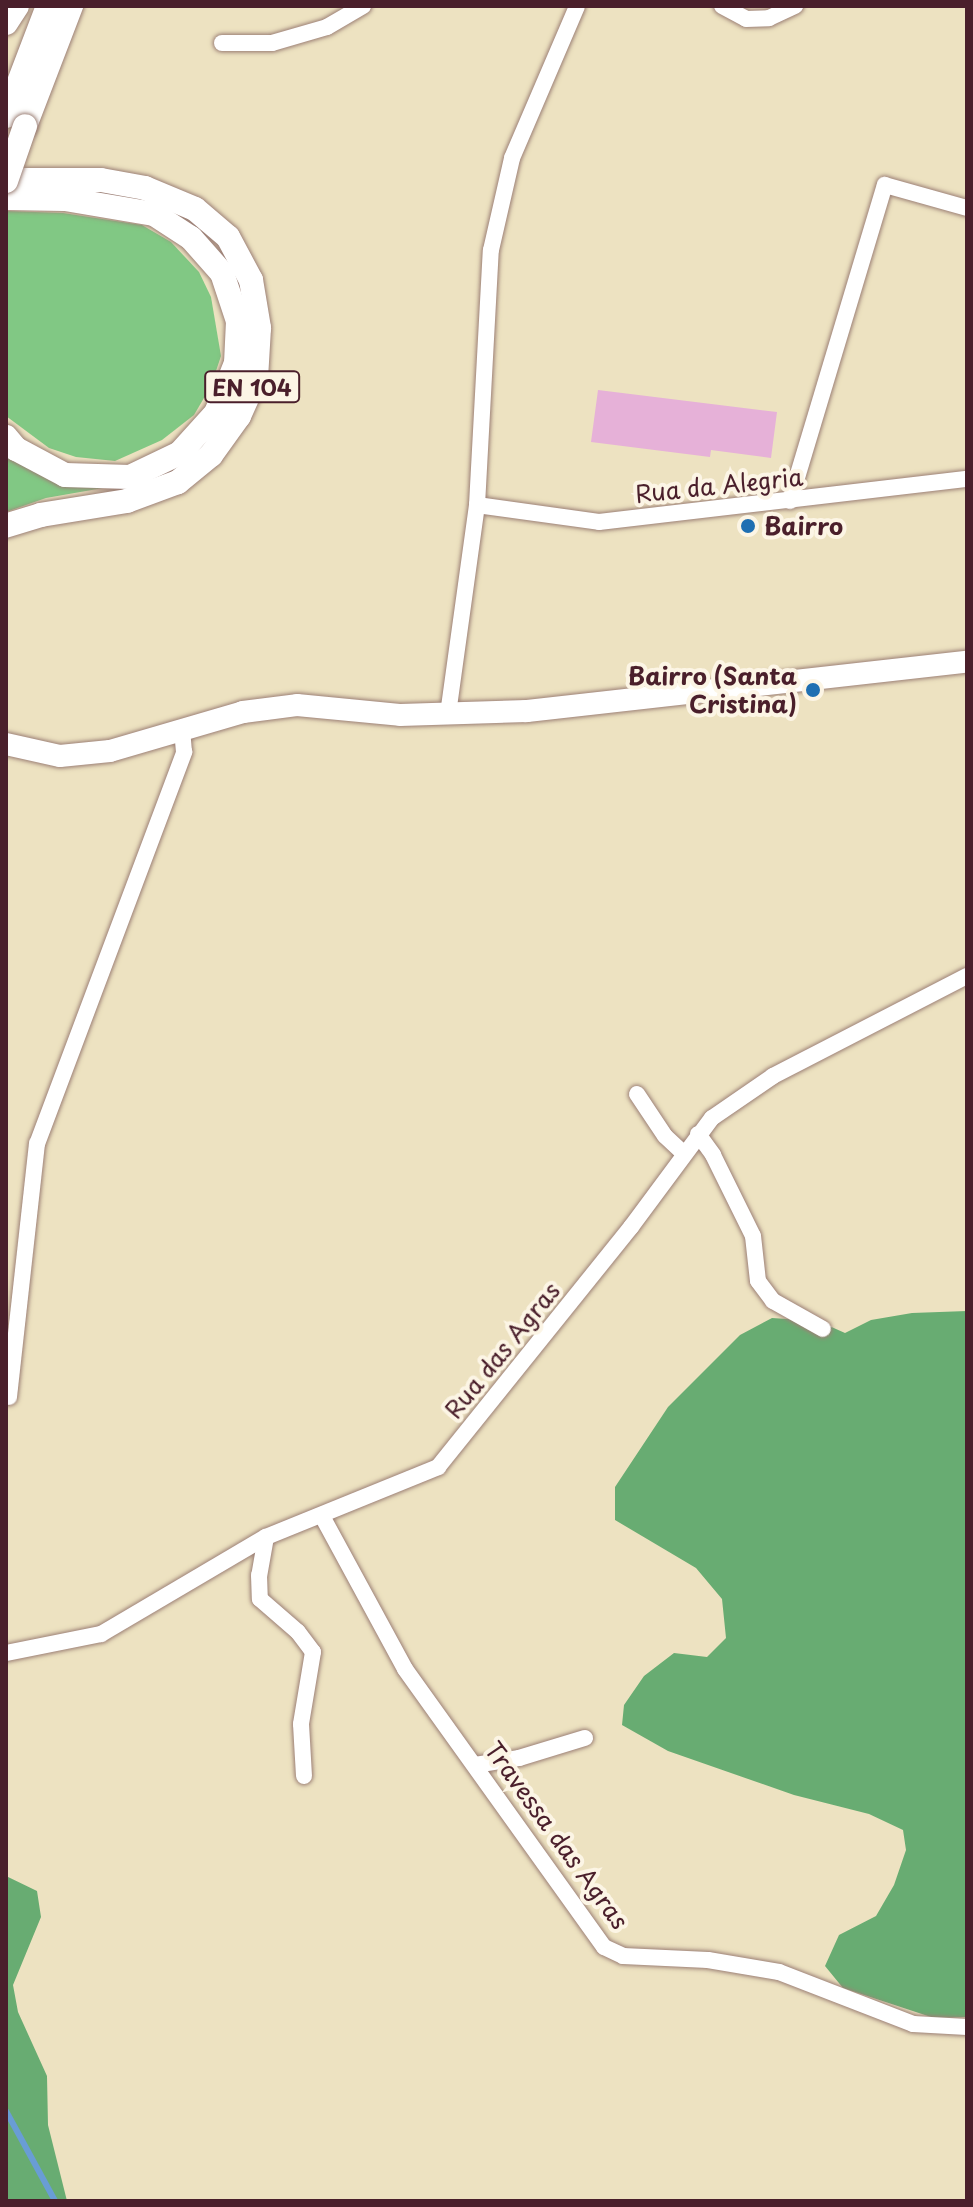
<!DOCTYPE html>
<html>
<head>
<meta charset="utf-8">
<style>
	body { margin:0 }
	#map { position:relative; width:973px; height:2207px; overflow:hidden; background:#ede2c1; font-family:"Playpen Sans",sans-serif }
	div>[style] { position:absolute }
	.green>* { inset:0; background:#81c884 }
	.forest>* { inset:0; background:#68ac72 }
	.stream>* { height:6px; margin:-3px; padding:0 3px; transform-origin:3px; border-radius:3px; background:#699dd5 }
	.building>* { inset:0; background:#e6b1d8 }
	.roads { filter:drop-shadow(0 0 2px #9c8076) drop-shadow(0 0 2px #9c8076) }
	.street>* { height:16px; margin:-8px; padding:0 8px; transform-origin:8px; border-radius:8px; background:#fff }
	.secondary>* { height:22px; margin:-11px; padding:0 11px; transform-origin:11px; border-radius:11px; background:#fff }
	.primary>* { height:24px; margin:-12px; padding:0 12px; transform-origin:12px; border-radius:12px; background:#fff }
	.bridges { filter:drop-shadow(0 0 2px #9c8076) drop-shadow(0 0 2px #9c8076) }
	.primary-bridge>* { height:24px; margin:-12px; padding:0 12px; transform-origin:12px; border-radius:12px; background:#fff }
	.dots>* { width:22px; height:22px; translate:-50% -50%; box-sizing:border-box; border:4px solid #fcf5e5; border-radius:50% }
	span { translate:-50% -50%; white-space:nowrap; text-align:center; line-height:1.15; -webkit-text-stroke:8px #fcf5e5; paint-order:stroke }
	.shield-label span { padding:2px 6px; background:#fcf5e5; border:2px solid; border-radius:6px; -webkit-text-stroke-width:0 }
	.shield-label { font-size:22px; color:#4a1f2b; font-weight:700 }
	.street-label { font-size:24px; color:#4a1f2b }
	.poi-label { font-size:24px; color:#4a1f2b; font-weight:700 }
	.left { translate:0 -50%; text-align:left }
	.right { translate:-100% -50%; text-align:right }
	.frame { position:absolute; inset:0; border:8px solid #4a1f2b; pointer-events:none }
</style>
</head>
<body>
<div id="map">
	<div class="green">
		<i style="clip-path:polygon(6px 211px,63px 213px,142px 225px,171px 242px,199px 272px,211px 297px,221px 356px,211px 386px,194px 415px,162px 440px,115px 461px,76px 457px,49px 448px,6px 416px)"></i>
		<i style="clip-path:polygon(6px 455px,49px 480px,103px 488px,46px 498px,6px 512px)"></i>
	</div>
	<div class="forest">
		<i style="clip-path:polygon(967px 1311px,967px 2017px,934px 2018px,843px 1988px,825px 1966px,839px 1935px,876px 1916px,894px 1885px,906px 1850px,903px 1830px,869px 1814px,794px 1795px,668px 1751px,622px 1725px,624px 1705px,644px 1676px,674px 1653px,707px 1657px,726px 1638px,722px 1599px,696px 1568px,615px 1520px,615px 1487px,668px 1407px,740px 1335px,772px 1318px,818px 1321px,845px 1333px,871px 1320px,912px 1313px)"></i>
		<i style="clip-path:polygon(6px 1876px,37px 1891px,41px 1917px,13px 1985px,18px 2012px,47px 2076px,48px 2125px,67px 2201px,6px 2201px)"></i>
	</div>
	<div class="stream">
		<i style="left:6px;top:2111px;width:102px;rotate:61.4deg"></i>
	</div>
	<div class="building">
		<i style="clip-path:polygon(598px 390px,777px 412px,771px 458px,711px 450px,710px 457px,591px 442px)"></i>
	</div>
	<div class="roads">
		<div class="street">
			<i style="left:722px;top:6px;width:27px;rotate:28deg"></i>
			<i style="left:746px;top:19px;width:23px;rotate:-2deg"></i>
			<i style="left:769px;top:18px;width:29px;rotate:-25deg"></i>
			<i style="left:222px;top:43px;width:50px"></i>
			<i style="left:272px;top:43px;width:57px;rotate:-16.2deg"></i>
			<i style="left:327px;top:27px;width:42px;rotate:-30.3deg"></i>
			<i style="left:790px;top:501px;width:330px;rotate:-73.3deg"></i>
			<i style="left:885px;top:185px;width:85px;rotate:15.7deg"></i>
			<i style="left:477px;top:505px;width:123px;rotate:7.9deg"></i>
			<i style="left:599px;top:522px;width:371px;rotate:-6.7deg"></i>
			<i style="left:448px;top:714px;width:211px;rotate:-82.1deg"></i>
			<i style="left:477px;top:505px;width:255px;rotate:-86.9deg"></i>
			<i style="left:491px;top:250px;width:94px;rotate:-77.1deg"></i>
			<i style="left:512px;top:158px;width:165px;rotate:-66.8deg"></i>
			<i style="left:637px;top:1094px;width:50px;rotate:56.3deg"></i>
			<i style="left:665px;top:1136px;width:26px;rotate:43deg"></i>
			<i style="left:698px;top:1134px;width:26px;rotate:54deg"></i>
			<i style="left:713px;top:1155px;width:90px;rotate:63.7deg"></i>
			<i style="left:753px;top:1236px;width:45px;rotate:83.7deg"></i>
			<i style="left:758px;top:1281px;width:25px;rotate:53deg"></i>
			<i style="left:773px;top:1301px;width:57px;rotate:29.2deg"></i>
			<i style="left:9px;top:1397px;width:255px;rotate:-83.7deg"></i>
			<i style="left:37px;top:1144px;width:419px;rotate:-69.4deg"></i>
			<i style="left:184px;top:752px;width:22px;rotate:-95deg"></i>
			<i style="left:322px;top:1516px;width:174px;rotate:61.5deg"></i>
			<i style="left:405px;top:1669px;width:342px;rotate:54.4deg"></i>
			<i style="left:604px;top:1947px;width:21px;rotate:25deg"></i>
			<i style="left:623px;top:1956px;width:85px;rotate:2.7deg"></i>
			<i style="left:708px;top:1960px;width:72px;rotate:9.6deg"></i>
			<i style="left:779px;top:1972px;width:144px;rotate:21.2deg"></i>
			<i style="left:913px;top:2024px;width:54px;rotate:3.2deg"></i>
			<i style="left:266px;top:1537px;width:39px;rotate:100deg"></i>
			<i style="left:259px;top:1575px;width:24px;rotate:88deg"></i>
			<i style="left:260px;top:1599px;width:50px;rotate:41deg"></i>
			<i style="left:298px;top:1632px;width:25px;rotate:53deg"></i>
			<i style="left:313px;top:1652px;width:73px;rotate:99.5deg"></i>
			<i style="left:301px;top:1724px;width:52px;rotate:86.7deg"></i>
			<i style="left:6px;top:1653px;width:97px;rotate:-11.3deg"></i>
			<i style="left:101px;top:1634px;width:191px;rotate:-30.5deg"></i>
			<i style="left:266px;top:1537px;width:186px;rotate:-22.1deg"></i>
			<i style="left:438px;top:1467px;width:308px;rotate:-51.2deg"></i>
			<i style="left:631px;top:1227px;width:136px;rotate:-53.4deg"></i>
			<i style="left:712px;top:1118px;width:74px;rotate:-34.5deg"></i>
			<i style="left:773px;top:1076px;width:218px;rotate:-27.3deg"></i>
			<i style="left:475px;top:1765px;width:45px;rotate:-9deg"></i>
			<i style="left:519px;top:1758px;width:69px;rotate:-16.9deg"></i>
		</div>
		<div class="secondary">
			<i style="left:6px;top:744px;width:55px;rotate:12.5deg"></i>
			<i style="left:60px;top:756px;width:50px;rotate:-5.7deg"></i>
			<i style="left:110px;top:751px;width:139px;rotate:-16.3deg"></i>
			<i style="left:243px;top:712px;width:54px;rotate:-7.4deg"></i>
			<i style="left:297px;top:705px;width:103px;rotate:5.5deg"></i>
			<i style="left:400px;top:715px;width:127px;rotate:-1.8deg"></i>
			<i style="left:527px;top:711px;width:443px;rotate:-6.4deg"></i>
		</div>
		<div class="primary">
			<i style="left:6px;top:23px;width:20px;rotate:-57deg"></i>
			<i style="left:6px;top:116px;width:118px;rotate:-69.1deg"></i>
			<i style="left:25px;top:126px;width:129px;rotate:-69deg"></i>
			<i style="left:6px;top:180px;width:95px"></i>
			<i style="left:101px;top:180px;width:45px;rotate:10.3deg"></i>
			<i style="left:145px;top:188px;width:54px;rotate:22.8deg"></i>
			<i style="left:195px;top:209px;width:43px;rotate:40.3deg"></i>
			<i style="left:228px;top:237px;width:49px;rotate:61.9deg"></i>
			<i style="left:251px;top:280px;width:49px;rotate:80.5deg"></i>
			<i style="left:259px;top:328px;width:50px;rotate:93.4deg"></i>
			<i style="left:256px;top:378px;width:42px;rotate:114.1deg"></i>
			<i style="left:239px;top:416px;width:48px;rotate:125.7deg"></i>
			<i style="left:211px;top:455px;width:43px;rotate:140.7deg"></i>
			<i style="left:178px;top:482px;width:54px;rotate:159.6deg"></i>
			<i style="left:127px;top:501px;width:87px;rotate:170.8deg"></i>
			<i style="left:41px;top:515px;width:37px;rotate:163deg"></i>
			<i style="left:6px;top:198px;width:59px;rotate:1deg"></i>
			<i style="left:65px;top:199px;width:90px;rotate:9.6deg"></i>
			<i style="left:154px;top:214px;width:44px;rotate:33deg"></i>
			<i style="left:191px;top:238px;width:47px;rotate:48.5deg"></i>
			<i style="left:222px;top:273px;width:51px;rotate:71.6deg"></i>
			<i style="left:238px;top:321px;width:42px;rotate:92.7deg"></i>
			<i style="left:236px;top:363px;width:54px;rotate:111.8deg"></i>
			<i style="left:216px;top:413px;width:54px;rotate:132deg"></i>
			<i style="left:180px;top:453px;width:55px;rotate:154.4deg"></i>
			<i style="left:130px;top:477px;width:65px;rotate:-178.2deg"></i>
			<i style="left:65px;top:475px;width:55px;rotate:-152deg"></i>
			<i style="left:16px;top:449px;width:16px;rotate:-130deg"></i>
		</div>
	</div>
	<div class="bridges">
		<div class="primary-bridge">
			<i style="left:6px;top:181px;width:58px;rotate:-70.9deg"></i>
		</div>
	</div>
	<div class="dots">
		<i style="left:748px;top:526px;background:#1f6fb2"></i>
		<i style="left:813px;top:690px;background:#1f6fb2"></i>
	</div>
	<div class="shield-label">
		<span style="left:252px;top:387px">EN 104</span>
	</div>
	<div class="street-label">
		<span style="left:719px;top:485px;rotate:-6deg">Rua da Alegria</span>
		<span style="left:502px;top:1350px;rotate:-51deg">Rua das Agras</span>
		<span style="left:557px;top:1835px;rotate:54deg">Travessa das Agras</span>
	</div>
	<div class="poi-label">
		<span class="left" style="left:764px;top:526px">Bairro</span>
		<span class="right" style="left:797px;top:690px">Bairro (Santa<br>Cristina)</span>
	</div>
	<div class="frame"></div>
</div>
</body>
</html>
